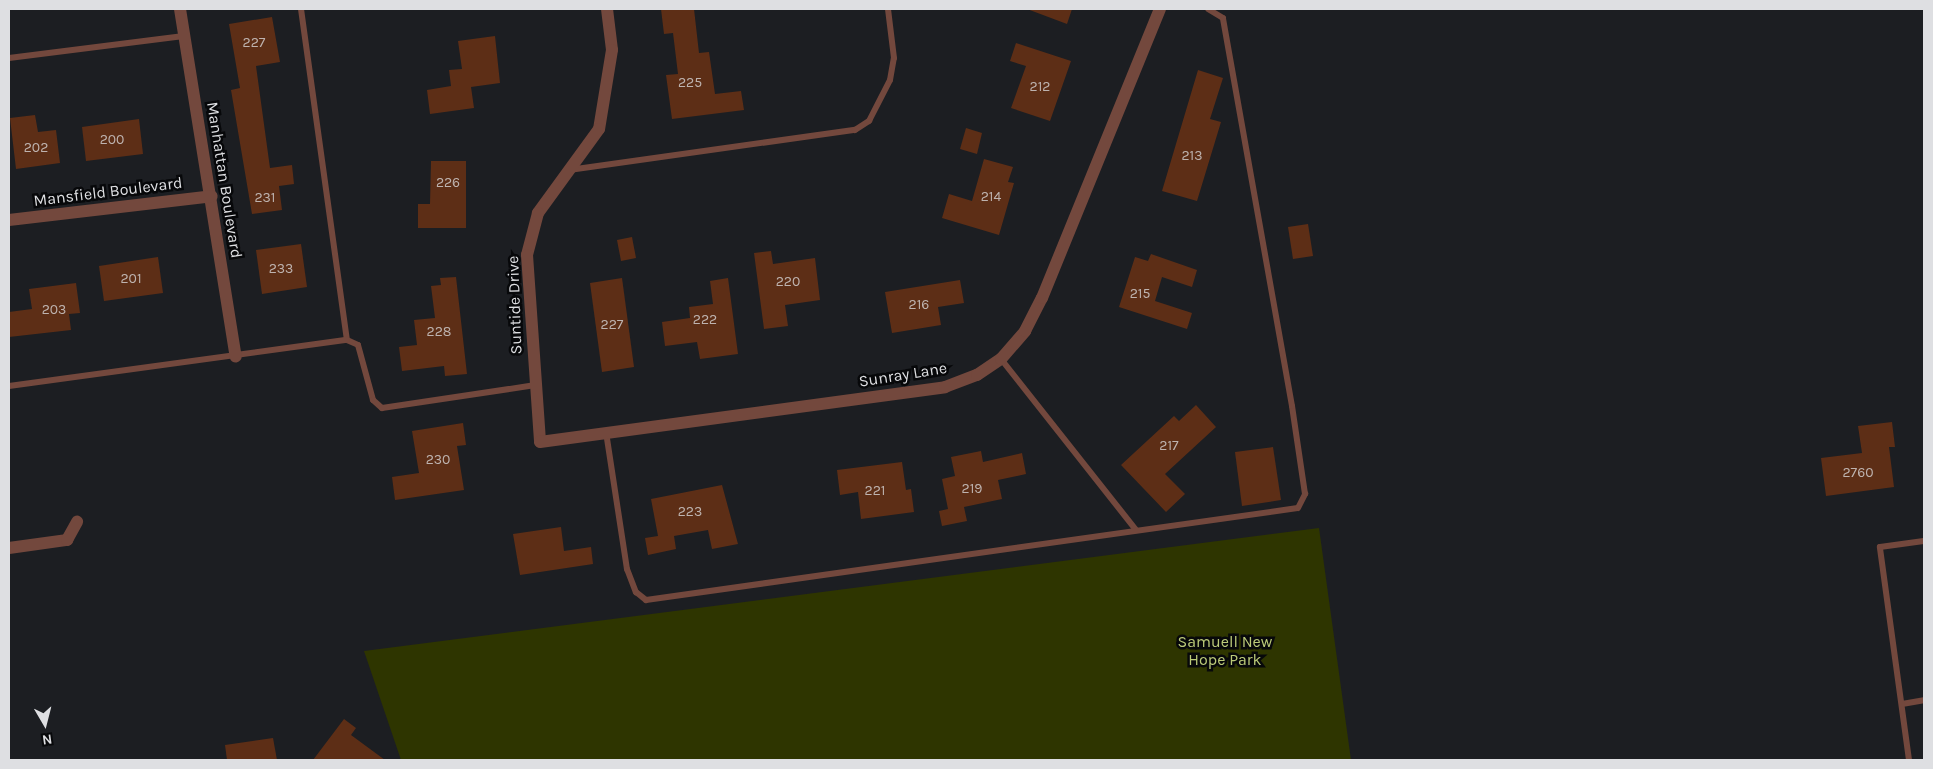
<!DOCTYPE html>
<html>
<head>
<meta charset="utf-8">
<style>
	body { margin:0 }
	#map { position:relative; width:1933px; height:769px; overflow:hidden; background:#1c1e22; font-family:Karla,sans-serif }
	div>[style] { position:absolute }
	.green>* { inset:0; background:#2e3500 }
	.building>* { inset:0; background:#5d2e16 }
	.lane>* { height:6px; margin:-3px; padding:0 3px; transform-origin:3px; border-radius:3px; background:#73483d }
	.street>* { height:12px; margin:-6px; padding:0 6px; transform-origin:6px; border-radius:6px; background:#73483d }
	span { translate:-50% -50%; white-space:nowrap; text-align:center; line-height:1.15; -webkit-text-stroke:5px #07080a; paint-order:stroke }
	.number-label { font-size:14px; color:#beb3af }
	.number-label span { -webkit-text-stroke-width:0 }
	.street-label { font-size:16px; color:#dedfe2 }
	.park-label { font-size:16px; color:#bccb79 }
	.frame { position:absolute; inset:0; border:10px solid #dedfe2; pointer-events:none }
	.north { position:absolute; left:20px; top:699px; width:50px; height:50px; -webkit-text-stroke:4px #07080a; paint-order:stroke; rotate:172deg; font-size:14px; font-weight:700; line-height:20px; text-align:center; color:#dedfe2 }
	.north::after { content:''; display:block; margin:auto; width:18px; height:22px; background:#dedfe2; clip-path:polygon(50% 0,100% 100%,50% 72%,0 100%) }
</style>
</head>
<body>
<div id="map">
	<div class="green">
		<i style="clip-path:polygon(1319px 528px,1351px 760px,401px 760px,364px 651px)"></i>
	</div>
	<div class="building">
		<i style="clip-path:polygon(661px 9px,694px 9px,699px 53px,709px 52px,715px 94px,741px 91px,744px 110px,672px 119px,666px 75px,678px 74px,673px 33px,664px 34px)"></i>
		<i style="clip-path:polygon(1027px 9px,1072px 9px,1067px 24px)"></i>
		<i style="clip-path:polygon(272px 17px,280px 62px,256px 66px,270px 168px,292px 165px,294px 184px,279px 186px,282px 210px,252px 214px,231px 90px,240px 88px,229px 24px)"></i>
		<i style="clip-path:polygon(495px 36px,500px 83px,471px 87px,474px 108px,430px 114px,427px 90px,451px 86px,449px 70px,462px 69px,458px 41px)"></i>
		<i style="clip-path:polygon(1016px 43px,1071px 61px,1050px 121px,1011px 108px,1026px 66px,1010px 61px)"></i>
		<i style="clip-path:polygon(1198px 70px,1223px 78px,1210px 119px,1221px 122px,1197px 201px,1162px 191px)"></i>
		<i style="clip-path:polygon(35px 115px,38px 132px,56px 130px,60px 163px,16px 169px,10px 118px)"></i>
		<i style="clip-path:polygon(139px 119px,143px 154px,86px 161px,82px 127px)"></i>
		<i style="clip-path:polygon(966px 128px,982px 133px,977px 154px,960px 149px)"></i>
		<i style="clip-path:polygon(984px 159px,1013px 167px,1008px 182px,1014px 183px,999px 235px,942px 218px,949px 194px,972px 201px)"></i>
		<i style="clip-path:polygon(431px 161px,466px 161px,466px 228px,418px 228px,418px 204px,430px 204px)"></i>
		<i style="clip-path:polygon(1308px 224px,1313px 256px,1293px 259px,1288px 227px)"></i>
		<i style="clip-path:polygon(632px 237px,636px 258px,621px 261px,617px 240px)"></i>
		<i style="clip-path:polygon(301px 244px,307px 287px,262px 294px,256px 250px)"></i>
		<i style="clip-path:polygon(771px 251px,773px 264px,815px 258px,820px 300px,785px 305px,788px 326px,764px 329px,754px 253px)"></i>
		<i style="clip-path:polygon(1151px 254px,1197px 270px,1192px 287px,1162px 277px,1155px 301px,1192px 313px,1187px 329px,1119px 307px,1135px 257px,1148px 261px)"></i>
		<i style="clip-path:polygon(158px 257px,163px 293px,104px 301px,99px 266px)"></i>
		<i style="clip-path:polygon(456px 277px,467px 374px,445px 376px,444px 366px,402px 371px,399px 347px,417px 345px,414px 320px,435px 318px,431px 286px,441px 285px,440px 278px)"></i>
		<i style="clip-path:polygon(622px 278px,634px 367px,602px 372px,590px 283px)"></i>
		<i style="clip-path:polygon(728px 278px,738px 354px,700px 359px,697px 342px,665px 346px,662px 322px,690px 318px,689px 307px,713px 304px,710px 281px)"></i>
		<i style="clip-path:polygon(960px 280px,964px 303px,938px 307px,941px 325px,892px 333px,885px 292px)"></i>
		<i style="clip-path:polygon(76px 283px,80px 313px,69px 314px,71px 330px,9px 337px,9px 312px,32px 309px,29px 289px)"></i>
		<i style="clip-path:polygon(1196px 405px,1216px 427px,1165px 474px,1185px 494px,1166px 512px,1121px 465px,1174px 416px,1179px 421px)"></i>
		<i style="clip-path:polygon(1892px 422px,1895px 447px,1889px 447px,1894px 487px,1826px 496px,1821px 458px,1862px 453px,1858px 426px)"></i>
		<i style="clip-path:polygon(463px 423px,466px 445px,457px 446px,464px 490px,395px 500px,392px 477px,419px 473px,412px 431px)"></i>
		<i style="clip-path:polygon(1273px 447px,1281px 500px,1242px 506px,1235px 452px)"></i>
		<i style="clip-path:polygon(981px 451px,983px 462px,1022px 453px,1026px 474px,998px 480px,1002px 499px,964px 507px,967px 521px,942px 526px,939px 511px,948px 509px,942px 479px,955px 476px,951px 457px)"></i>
		<i style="clip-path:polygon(902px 462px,906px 490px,911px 489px,914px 512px,861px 519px,858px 492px,840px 495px,837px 470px)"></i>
		<i style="clip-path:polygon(722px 485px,738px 544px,712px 549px,708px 530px,674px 536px,676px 549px,648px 555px,645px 538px,658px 536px,651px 499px)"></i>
		<i style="clip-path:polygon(561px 527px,564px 551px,591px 547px,593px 564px,520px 575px,513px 534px)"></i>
		<i style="clip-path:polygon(344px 719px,356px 728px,351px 735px,385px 760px,313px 760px)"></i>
		<i style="clip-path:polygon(273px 738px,277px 760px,227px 760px,225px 745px)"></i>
	</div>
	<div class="lane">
		<i style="left:301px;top:9px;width:334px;rotate:82.1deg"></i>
		<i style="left:347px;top:340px;width:12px;rotate:24deg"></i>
		<i style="left:358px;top:345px;width:57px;rotate:74.7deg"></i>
		<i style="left:373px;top:400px;width:12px;rotate:42deg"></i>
		<i style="left:382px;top:408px;width:155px;rotate:-8.5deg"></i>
		<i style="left:9px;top:58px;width:176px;rotate:-7.2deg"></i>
		<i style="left:569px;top:170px;width:289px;rotate:-8deg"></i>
		<i style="left:855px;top:130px;width:17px;rotate:-33deg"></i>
		<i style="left:869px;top:121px;width:46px;rotate:-62.9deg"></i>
		<i style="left:890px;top:80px;width:22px;rotate:-80deg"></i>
		<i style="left:894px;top:58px;width:49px;rotate:-97deg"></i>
		<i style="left:1001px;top:359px;width:218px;rotate:51.7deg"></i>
		<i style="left:9px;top:386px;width:341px;rotate:-7.8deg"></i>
		<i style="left:606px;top:432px;width:139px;rotate:81.3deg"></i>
		<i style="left:627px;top:569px;width:25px;rotate:69deg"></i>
		<i style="left:636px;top:592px;width:13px;rotate:39deg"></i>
		<i style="left:646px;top:600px;width:658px;rotate:-8.03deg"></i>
		<i style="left:1298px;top:508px;width:16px;rotate:-63deg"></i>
		<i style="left:1305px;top:494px;width:89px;rotate:-98.4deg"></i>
		<i style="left:1292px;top:406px;width:394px;rotate:-100.1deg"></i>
		<i style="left:1223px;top:18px;width:17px;rotate:-149deg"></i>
		<i style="left:1902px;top:704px;width:22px;rotate:-10deg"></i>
		<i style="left:1909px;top:760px;width:215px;rotate:-97.8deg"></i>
		<i style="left:1880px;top:547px;width:44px;rotate:-7.8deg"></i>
	</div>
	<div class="street">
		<i style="left:180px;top:9px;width:352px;rotate:80.9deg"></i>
		<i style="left:607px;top:9px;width:41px;rotate:83deg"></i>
		<i style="left:612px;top:50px;width:80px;rotate:99.3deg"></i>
		<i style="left:599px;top:129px;width:104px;rotate:126deg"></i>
		<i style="left:538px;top:213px;width:43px;rotate:104.7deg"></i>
		<i style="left:527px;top:255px;width:187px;rotate:86deg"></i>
		<i style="left:540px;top:442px;width:409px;rotate:-7.7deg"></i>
		<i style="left:945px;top:387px;width:34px;rotate:-21deg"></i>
		<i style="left:977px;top:375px;width:29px;rotate:-34deg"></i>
		<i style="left:1001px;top:359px;width:37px;rotate:-49deg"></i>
		<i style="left:1025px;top:331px;width:37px;rotate:-63deg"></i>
		<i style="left:1042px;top:298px;width:312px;rotate:-67.8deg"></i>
		<i style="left:9px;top:220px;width:204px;rotate:-6.7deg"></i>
		<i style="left:9px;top:548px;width:59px;rotate:-7.9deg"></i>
		<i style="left:67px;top:540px;width:21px;rotate:-61deg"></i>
	</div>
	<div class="number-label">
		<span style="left:254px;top:43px">227</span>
		<span style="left:690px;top:83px">225</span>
		<span style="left:1040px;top:87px">212</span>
		<span style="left:112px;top:140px">200</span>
		<span style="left:36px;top:148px">202</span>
		<span style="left:1192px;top:156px">213</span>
		<span style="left:448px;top:183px">226</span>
		<span style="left:991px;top:197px">214</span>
		<span style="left:265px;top:198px">231</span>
		<span style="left:281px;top:269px">233</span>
		<span style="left:131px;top:279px">201</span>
		<span style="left:788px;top:282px">220</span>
		<span style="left:1140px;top:294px">215</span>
		<span style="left:919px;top:305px">216</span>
		<span style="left:54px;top:310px">203</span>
		<span style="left:705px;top:320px">222</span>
		<span style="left:612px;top:325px">227</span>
		<span style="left:439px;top:332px">228</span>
		<span style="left:1169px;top:446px">217</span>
		<span style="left:438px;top:460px">230</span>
		<span style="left:1858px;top:473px">2760</span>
		<span style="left:972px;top:489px">219</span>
		<span style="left:875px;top:491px">221</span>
		<span style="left:690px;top:512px">223</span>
	</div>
	<div class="street-label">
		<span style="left:224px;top:180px;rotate:81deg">Manhattan Boulevard</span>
		<span style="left:108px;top:192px;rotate:-7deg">Mansfield Boulevard</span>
		<span style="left:515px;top:305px;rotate:-92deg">Suntide Drive</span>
		<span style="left:903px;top:375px;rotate:-9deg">Sunray Lane</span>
	</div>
	<div class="park-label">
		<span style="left:1225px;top:651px">Samuell New<br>Hope Park</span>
	</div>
	<div class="frame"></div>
	<div class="north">N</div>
</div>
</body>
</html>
